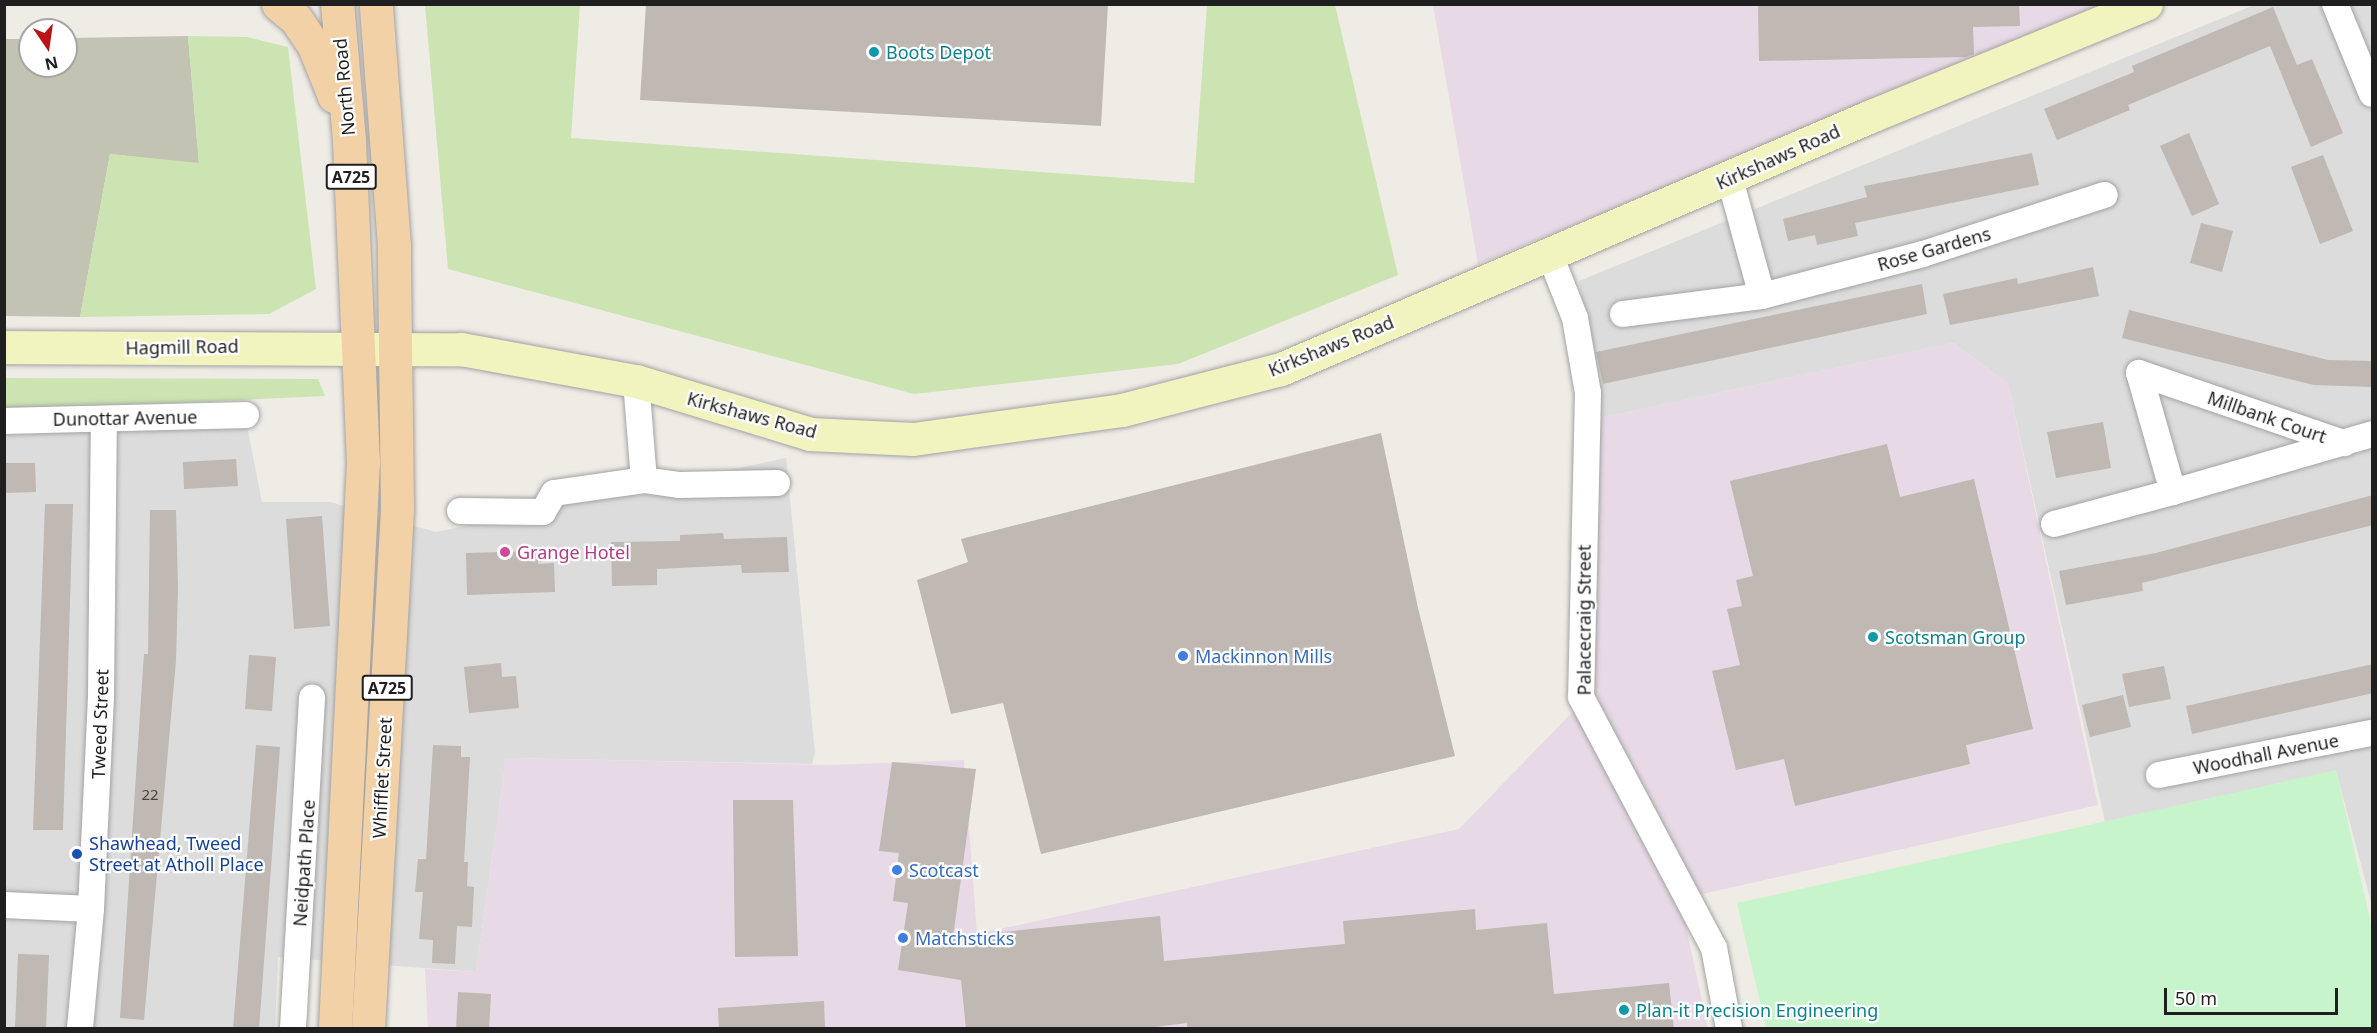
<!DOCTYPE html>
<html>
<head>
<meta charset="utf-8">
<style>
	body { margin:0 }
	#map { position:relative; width:2377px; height:1033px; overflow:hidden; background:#efece6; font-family:"Noto Sans",sans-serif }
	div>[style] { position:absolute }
	.residential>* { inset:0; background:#dddcdc }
	.industrial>* { inset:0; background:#e7d9e5 }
	.construction>* { inset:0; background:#c3c3b3 }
	.grass>* { inset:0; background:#cbe4b1 }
	.park>* { inset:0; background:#c8f4cb }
	.building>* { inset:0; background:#bfb8b3 }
	.roads { filter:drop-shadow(0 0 2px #a3a3a3) drop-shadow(0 0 2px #a3a3a3) }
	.street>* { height:26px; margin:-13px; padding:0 13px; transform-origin:13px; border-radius:13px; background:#fff }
	.secondary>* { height:33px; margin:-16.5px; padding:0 16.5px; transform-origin:16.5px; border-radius:16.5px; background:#f2f4c0 }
	.primary>* { height:33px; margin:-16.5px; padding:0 16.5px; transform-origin:16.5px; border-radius:16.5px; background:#f3d1a7 }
	.dots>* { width:16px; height:16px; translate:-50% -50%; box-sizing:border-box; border:3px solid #fff; border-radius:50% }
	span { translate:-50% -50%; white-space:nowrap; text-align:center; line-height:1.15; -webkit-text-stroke:4.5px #fff; paint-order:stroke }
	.number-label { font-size:15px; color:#474544 }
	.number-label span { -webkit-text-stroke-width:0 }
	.shield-label span { padding:2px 4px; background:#fff; border:2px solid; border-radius:4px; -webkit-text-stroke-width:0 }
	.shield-label { font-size:16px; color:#1f1f1f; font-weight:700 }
	.culture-label { font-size:18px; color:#0d838f }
	.left { translate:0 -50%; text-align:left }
	.street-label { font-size:18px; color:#1f1f1f }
	.hotel-label { font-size:18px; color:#b23c85 }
	.shop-label { font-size:18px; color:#366cbe }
	.transit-label { font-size:18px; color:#164399 }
	.frame { position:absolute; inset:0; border:6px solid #1f1f1f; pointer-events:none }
	.north { position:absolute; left:18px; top:18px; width:60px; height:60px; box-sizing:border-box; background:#fff; border:2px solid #a5a5a5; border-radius:50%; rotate:167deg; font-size:16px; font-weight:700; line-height:24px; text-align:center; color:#1f1f1f }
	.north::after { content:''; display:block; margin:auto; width:21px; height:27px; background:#bb1316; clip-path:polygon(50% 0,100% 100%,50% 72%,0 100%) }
	.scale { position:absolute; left:2164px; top:988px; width:174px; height:27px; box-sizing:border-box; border:3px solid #1f1f1f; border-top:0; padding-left:8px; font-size:18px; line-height:21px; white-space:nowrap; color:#1f1f1f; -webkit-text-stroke:4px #fff; paint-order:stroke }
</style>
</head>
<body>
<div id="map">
	<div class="residential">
		<i style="clip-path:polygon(2254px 5px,2372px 5px,2372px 906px,2336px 771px,2105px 822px,2008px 383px,1953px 343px,1599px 418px,1579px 281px)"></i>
		<i style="clip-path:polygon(247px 426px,262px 502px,330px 502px,436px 532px,786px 458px,815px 753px,812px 764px,506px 758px,476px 972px,278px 957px,275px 1028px,5px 1028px,4px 435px)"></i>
	</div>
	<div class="industrial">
		<i style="clip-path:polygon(1433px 5px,2107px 5px,1478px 264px)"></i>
		<i style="clip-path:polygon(1953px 343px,2008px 383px,2098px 805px,1680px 899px,1708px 1028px,428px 1028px,425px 969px,476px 972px,506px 758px,829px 765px,964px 760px,977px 934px,1459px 829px,1593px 691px,1599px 418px)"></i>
	</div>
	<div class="construction">
		<i style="clip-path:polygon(188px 36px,199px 164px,110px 154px,80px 317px,5px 316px,5px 39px,30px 39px,30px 66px,66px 66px,66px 38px)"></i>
	</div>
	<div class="grass">
		<i style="clip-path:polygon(425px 5px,580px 5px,571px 138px,1194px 183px,1207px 5px,1335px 5px,1398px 275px,1178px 364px,914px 394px,448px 269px)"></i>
		<i style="clip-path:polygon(188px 36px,247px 37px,288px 47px,316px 289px,269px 314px,80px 317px,110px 154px,199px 163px)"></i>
		<i style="clip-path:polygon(4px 378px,318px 379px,325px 396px,5px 411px)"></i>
	</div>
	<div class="park">
		<i style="clip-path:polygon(2336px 770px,2372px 928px,2372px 1028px,1766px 1028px,1737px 903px)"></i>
	</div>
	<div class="building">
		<i style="clip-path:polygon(646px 4px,1108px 4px,1101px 126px,640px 100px)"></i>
		<i style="clip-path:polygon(1758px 4px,2019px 4px,2020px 26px,1973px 27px,1974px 54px,1966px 57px,1759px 61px)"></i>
		<i style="clip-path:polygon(2273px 7px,2297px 65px,2312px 59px,2343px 133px,2311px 147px,2270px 46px,2128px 105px,2130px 110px,2057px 140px,2044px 109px,2134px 72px,2132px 66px)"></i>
		<i style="clip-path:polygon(2189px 133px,2219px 204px,2192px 216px,2160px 146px)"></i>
		<i style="clip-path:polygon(2032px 153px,2039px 185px,1855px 223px,1858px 236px,1817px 245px,1815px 235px,1788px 241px,1783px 219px,1867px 197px,1864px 186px)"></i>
		<i style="clip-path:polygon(2323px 155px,2353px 231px,2320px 244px,2291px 167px)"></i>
		<i style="clip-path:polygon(2201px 223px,2233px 231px,2222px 272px,2190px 263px)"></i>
		<i style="clip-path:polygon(2093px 267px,2099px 296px,1950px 325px,1943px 294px,2017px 278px,2018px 284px)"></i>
		<i style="clip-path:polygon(1922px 284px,1927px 314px,1603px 384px,1596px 352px)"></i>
		<i style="clip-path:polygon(2129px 310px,2328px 360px,2373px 361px,2373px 387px,2314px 385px,2122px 338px)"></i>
		<i style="clip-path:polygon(2103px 422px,2111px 468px,2056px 478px,2047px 432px)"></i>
		<i style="clip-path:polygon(1381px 433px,1418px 608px,1455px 756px,1041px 854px,1003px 703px,951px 714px,917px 580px,968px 562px,961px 539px)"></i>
		<i style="clip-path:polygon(1887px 444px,1900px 497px,1974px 479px,2033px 729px,1966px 745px,1970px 764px,1795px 806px,1784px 759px,1736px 770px,1712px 671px,1740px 665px,1727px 609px,1742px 606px,1736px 580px,1753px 576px,1730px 481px)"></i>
		<i style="clip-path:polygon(236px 459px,238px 486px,184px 489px,183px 462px)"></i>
		<i style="clip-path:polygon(4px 463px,35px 463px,36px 492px,4px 493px)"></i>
		<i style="clip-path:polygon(2373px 495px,2373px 525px,2142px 583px,2143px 591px,2066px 605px,2059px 571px,2156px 553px)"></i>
		<i style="clip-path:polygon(45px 504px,73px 504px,63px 830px,33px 830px)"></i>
		<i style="clip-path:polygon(150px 510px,176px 510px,178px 587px,176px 661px,144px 1020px,120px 1018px,143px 668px,144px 654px,148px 654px)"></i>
		<i style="clip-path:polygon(322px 516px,330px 626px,294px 629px,286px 519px)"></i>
		<i style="clip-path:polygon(723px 533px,724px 539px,787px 537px,789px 572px,742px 573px,741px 565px,657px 569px,657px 585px,612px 586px,611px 542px,680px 541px,680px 535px)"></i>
		<i style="clip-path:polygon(538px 551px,538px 564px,554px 563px,555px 592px,467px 595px,466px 553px)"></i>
		<i style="clip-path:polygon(249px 655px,276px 657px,272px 711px,245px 709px)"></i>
		<i style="clip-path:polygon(501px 663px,502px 677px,516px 676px,519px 708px,469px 713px,464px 667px)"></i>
		<i style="clip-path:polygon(2373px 664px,2373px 693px,2192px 734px,2186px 706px)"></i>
		<i style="clip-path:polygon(2164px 666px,2171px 699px,2129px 707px,2122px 674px)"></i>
		<i style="clip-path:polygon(2123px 695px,2131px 727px,2090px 737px,2082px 705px)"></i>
		<i style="clip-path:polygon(256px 745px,280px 747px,259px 1029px,233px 1029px)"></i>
		<i style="clip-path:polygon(433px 745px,461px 746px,461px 757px,470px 757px,464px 862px,468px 862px,467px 886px,474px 887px,472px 927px,457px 926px,455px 964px,432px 963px,433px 940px,419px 939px,423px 892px,415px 892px,418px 859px,426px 859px)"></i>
		<i style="clip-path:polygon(892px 762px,976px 769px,953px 937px,1160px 916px,1164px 961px,1345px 944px,1343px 921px,1475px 909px,1476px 930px,1547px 923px,1554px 994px,1669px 983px,1674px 1029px,1187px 1029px,1187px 1023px,1139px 1029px,966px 1029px,961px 980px,898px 970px,908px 903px,893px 901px,899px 853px,879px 851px)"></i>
		<i style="clip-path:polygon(733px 800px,793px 800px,798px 956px,735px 957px)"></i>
		<i style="clip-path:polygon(18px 954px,49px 955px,46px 1029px,15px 1029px)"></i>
		<i style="clip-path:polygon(458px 992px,491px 994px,489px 1029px,456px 1029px)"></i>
		<i style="clip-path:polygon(824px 1001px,825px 1029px,719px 1029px,718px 1008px)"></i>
	</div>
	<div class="roads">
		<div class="street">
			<i style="left:2335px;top:4px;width:97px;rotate:67.7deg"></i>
			<i style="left:1730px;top:179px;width:121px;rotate:74.7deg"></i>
			<i style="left:1762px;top:296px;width:166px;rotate:-14.6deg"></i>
			<i style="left:1923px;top:254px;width:191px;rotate:-18deg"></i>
			<i style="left:1550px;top:255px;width:68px;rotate:68.4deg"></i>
			<i style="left:1575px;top:318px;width:76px;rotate:80.2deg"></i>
			<i style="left:1588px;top:393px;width:304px;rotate:91.3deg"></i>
			<i style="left:1581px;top:697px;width:284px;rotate:62.1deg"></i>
			<i style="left:1714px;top:948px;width:81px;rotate:79.4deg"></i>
			<i style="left:1623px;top:314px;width:140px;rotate:-7.4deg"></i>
			<i style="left:636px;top:381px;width:99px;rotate:85.4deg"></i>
			<i style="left:644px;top:480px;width:36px;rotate:8deg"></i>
			<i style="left:680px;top:485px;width:97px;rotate:-1.2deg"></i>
			<i style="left:4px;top:421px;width:242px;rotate:-1.4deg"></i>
			<i style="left:2173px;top:492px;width:207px;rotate:-16.2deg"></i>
			<i style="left:460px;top:511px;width:83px;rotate:0.7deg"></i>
			<i style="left:543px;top:512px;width:22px;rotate:-60deg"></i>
			<i style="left:554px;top:493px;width:91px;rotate:-8.2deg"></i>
			<i style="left:2054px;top:524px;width:123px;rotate:-15.1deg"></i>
			<i style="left:2173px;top:492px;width:124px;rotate:-105.9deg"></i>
			<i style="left:2139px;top:373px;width:217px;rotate:18.9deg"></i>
			<i style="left:2159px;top:775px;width:217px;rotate:-11.2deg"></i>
			<i style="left:4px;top:905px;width:87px;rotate:2.6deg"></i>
			<i style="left:80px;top:1028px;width:120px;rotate:-84.7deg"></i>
			<i style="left:91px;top:909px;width:213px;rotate:-87.3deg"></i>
			<i style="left:101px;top:696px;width:277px;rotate:-89.4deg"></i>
			<i style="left:293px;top:1028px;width:331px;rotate:-86.7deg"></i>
		</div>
		<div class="secondary">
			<i style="left:4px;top:347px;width:457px;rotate:0.3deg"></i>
			<i style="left:461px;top:349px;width:178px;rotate:10.4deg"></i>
			<i style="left:636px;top:381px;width:182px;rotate:16.9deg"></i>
			<i style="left:810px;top:434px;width:103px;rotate:2.8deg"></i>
			<i style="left:913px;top:439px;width:211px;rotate:-7.9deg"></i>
			<i style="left:1122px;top:410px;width:164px;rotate:-14.5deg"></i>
			<i style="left:1281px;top:369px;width:642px;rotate:-23.21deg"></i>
			<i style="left:1871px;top:116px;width:297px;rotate:-22.2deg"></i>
		</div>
		<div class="primary">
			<i style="left:278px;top:4px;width:23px;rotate:40deg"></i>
			<i style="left:296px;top:19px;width:32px;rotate:56deg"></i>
			<i style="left:314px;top:46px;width:54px;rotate:68.2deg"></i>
			<i style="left:335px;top:1028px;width:567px;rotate:-87.17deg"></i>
			<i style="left:363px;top:462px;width:322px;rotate:-92.5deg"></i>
			<i style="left:349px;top:140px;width:137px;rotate:-95deg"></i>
			<i style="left:368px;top:1028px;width:520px;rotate:-86.8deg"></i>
			<i style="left:397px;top:509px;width:263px;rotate:-90.7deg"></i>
			<i style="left:394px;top:246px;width:243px;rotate:-94.3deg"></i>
		</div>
	</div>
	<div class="dots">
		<i style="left:874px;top:52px;background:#0f9aa8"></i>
		<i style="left:505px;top:552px;background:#d1479c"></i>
		<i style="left:1873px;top:637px;background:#0f9aa8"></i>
		<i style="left:1183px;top:656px;background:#3f7fe0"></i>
		<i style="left:77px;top:854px;background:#1a4fb4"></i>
		<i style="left:897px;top:870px;background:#3f7fe0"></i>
		<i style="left:903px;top:938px;background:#3f7fe0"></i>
		<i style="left:1624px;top:1010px;background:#0f9aa8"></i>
	</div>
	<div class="number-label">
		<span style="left:150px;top:795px">22</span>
	</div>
	<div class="shield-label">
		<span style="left:351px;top:177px">A725</span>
		<span style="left:387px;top:688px">A725</span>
	</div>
	<div class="culture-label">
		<span class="left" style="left:886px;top:52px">Boots Depot</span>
		<span class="left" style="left:1885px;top:637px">Scotsman Group</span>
		<span class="left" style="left:1636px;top:1010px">Plan-it Precision Engineering</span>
	</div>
	<div class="street-label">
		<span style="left:344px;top:87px;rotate:-95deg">North Road</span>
		<span style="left:1778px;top:157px;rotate:-24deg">Kirkshaws Road</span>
		<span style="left:1934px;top:249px;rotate:-16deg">Rose Gardens</span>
		<span style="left:1331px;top:346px;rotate:-22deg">Kirkshaws Road</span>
		<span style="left:182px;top:347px;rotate:-1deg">Hagmill Road</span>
		<span style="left:752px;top:415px;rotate:15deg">Kirkshaws Road</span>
		<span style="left:2267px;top:417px;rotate:19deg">Millbank Court</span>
		<span style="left:125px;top:418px;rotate:-1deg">Dunottar Avenue</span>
		<span style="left:1584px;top:620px;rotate:-90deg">Palacecraig Street</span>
		<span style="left:100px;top:724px;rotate:-88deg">Tweed Street</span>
		<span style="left:2266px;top:754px;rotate:-11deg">Woodhall Avenue</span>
		<span style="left:382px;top:778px;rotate:-87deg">Whifflet Street</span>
		<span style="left:304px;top:863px;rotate:-86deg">Neidpath Place</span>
	</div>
	<div class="hotel-label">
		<span class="left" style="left:517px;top:552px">Grange Hotel</span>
	</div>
	<div class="shop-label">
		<span class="left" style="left:1195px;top:656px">Mackinnon Mills</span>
		<span class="left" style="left:909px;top:870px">Scotcast</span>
		<span class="left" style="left:915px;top:938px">Matchsticks</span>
	</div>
	<div class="transit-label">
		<span class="left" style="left:89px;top:854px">Shawhead, Tweed<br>Street at Atholl Place</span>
	</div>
	<div class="frame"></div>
	<div class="north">N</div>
	<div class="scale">50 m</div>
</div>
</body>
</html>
